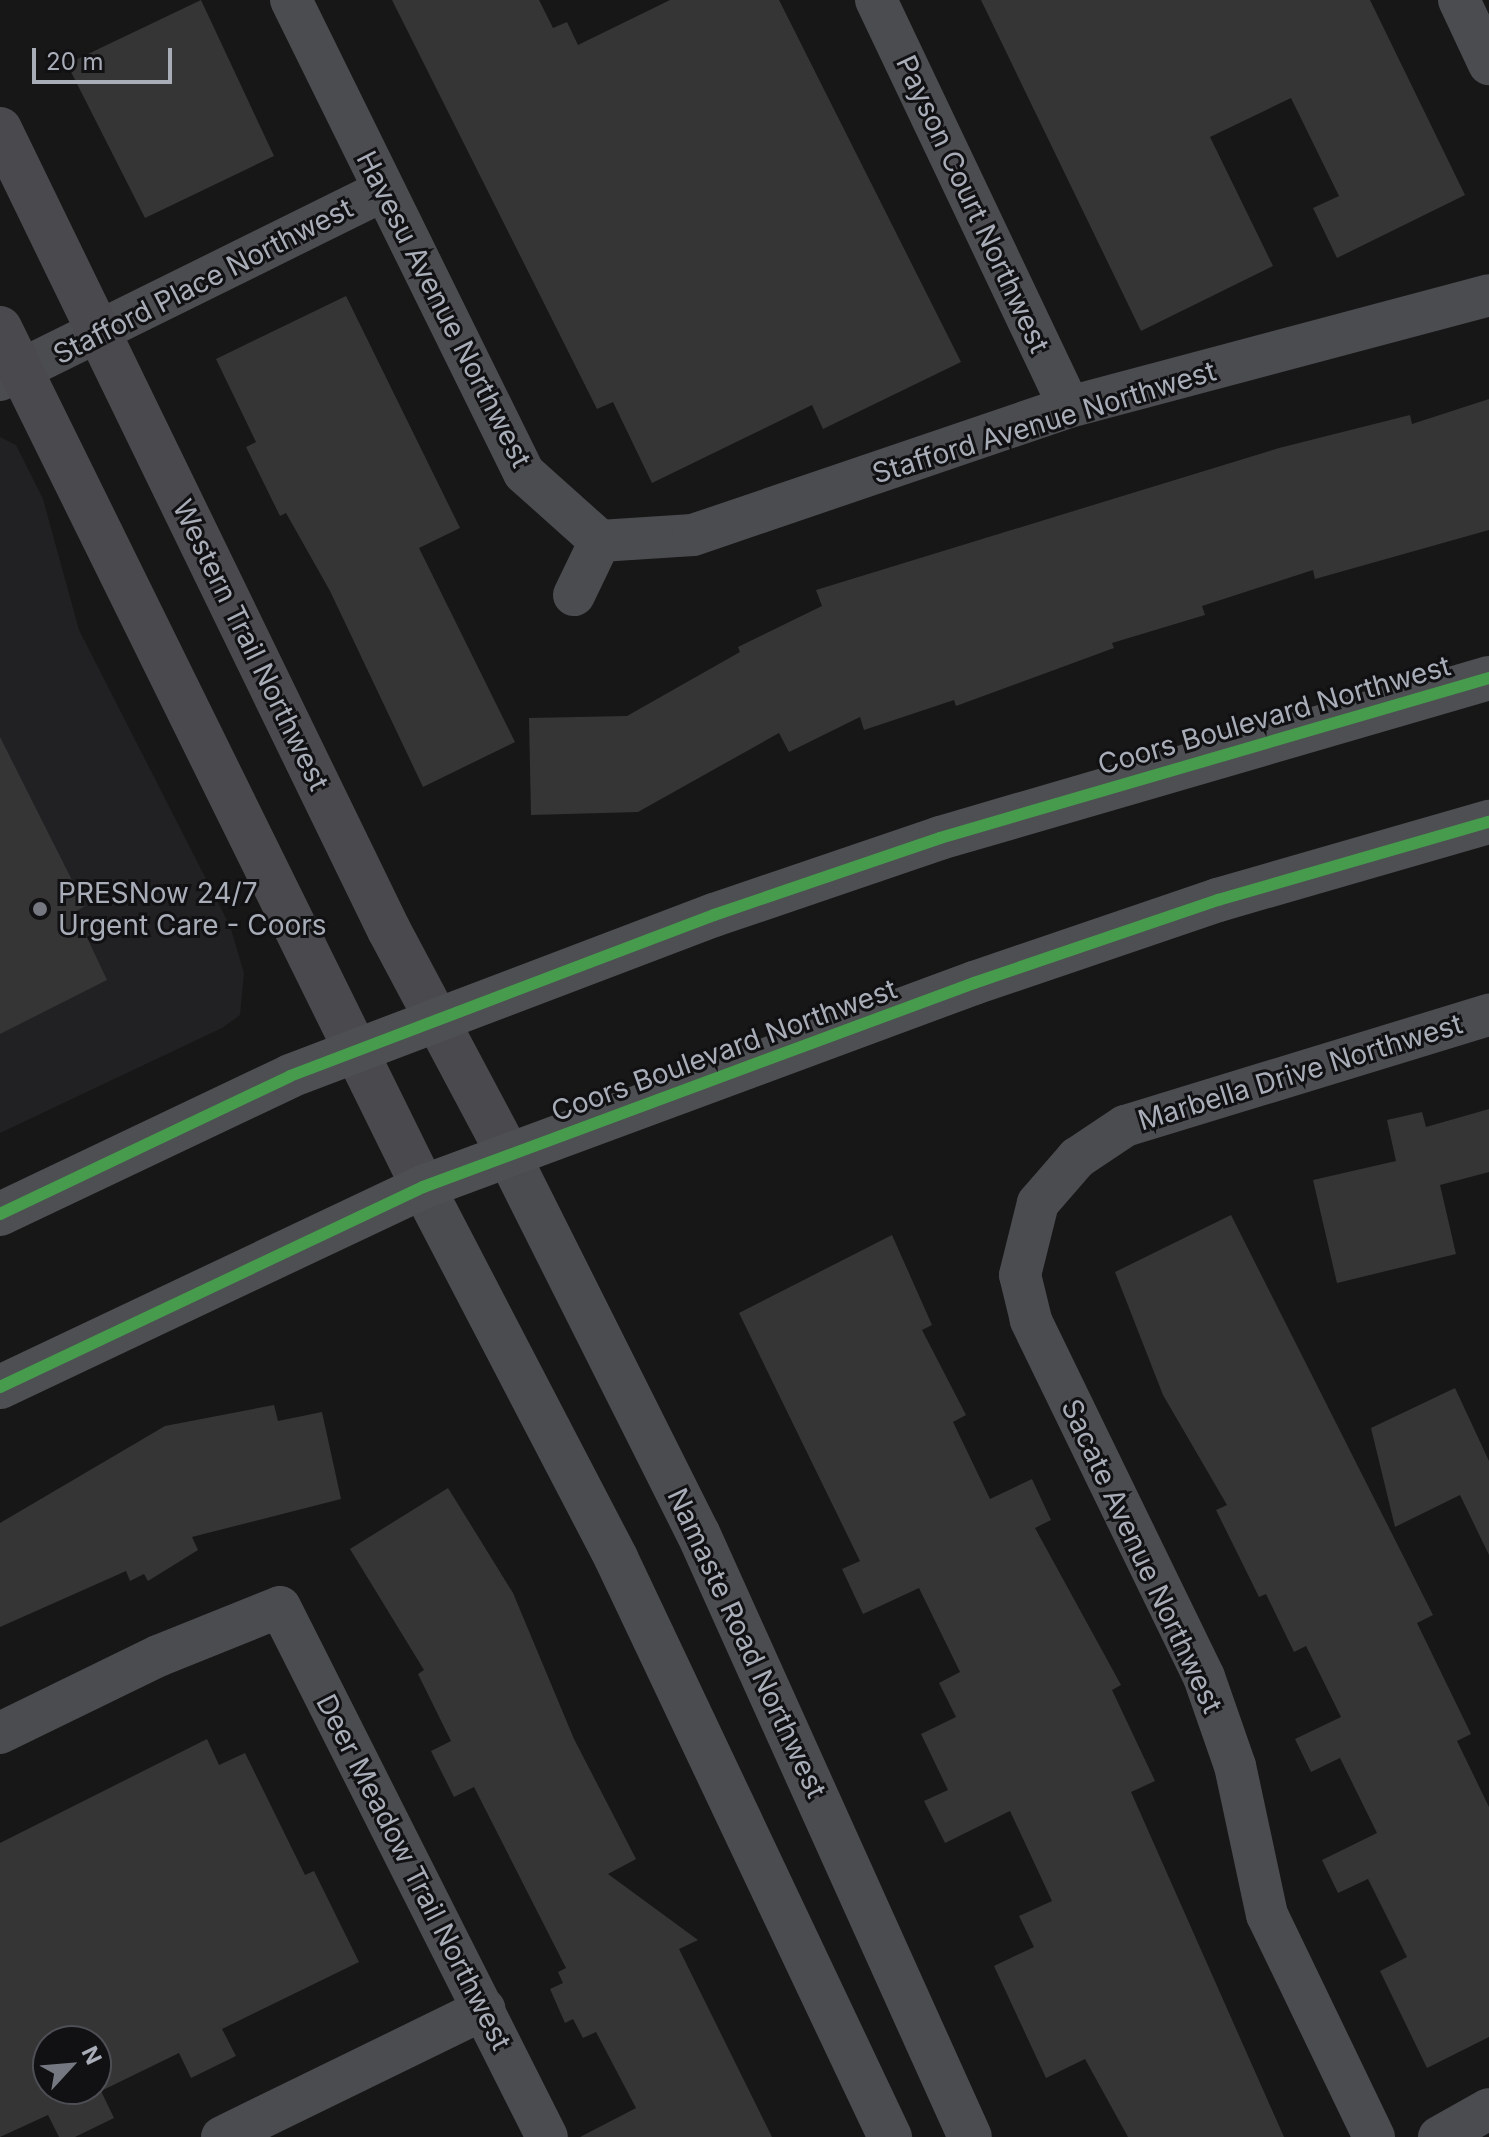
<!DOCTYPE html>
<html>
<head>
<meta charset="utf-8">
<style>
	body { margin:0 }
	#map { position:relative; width:1489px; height:2137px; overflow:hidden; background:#171717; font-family:Inter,sans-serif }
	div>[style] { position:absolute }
	.built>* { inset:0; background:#212123 }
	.building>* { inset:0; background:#353536 }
	.minor>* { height:42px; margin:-21px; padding:0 21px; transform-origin:21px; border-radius:21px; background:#4b4c50 }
	.tertiary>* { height:44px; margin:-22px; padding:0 22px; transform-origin:22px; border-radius:22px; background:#4b4c50 }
	.secondary>* { height:44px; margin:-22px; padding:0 22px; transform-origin:22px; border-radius:22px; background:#4a4a4e }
	.primary>* { height:44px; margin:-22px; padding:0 22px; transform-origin:22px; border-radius:22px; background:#4d4f52 }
	.cycleway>* { height:12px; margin:-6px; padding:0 6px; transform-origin:6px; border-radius:6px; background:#469c4c }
	.dots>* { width:22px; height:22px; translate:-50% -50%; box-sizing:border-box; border:4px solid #111113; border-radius:50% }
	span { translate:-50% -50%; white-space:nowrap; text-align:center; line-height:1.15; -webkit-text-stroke:6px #111113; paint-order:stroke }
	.street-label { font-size:28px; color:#a8adb8 }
	.poi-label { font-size:28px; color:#a8adb8 }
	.left { translate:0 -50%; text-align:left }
	.north { position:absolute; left:32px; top:2025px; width:80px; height:80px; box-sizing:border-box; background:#111113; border:2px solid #4d4f55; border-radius:50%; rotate:64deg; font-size:22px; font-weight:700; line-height:32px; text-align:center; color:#a8adb8 }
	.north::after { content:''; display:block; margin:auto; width:28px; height:36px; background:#757880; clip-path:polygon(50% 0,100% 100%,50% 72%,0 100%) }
	.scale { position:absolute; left:32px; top:48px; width:140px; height:36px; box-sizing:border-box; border:4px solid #a8adb8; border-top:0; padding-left:10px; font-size:24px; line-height:28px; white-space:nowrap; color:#a8adb8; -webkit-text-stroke:6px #111113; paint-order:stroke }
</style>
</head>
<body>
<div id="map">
	<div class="built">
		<i style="clip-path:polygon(0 437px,16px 445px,43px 499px,79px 630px,230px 926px,244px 973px,240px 1015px,222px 1028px,0 1133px)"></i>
	</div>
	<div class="building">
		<i style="clip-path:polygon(201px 0,274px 156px,145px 218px,67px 64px)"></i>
		<i style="clip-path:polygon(392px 0,539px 0,553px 28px,567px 22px,578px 45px,670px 0,779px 0,961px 362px,823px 429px,812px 405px,652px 483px,613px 402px,597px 409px)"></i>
		<i style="clip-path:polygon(981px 0,1370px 0,1465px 195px,1337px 258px,1313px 208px,1339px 196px,1291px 98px,1210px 137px,1273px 266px,1141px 331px)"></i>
		<i style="clip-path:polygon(346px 296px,460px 528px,419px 548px,515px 742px,423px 787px,330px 591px,286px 513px,280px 516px,246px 447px,256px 442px,216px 359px)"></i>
		<i style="clip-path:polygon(1489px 399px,1489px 530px,1315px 579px,1313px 570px,1202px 606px,1205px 615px,1112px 643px,1114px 648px,956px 706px,954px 700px,864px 730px,860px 717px,789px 752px,779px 733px,638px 812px,531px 815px,529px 718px,627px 716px,740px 652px,738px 647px,822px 606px,816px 590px,1279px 448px,1410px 415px,1412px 424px)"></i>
		<i style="clip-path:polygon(0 737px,85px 906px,75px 912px,107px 980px,0 1034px)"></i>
		<i style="clip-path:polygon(1489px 1109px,1489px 1172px,1440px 1185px,1456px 1254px,1337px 1283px,1313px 1180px,1396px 1161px,1387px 1120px,1422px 1112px,1426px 1127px)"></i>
		<i style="clip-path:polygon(1231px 1215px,1433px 1615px,1417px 1623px,1471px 1734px,1457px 1741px,1489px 1807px,1489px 2037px,1427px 2068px,1380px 1971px,1407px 1957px,1368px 1879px,1338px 1893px,1322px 1860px,1377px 1833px,1340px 1758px,1311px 1772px,1295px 1739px,1341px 1717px,1306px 1646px,1294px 1652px,1266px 1594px,1259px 1597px,1216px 1510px,1227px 1505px,1163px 1395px,1115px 1272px)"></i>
		<i style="clip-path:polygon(892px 1235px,932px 1325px,922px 1330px,966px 1415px,953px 1422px,990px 1499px,1032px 1479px,1051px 1520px,1035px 1528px,1121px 1685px,1112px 1690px,1155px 1781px,1131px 1792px,1284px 2137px,1128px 2137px,1085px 2059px,1046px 2078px,994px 1966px,1034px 1947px,1019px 1916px,1052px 1901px,1010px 1811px,945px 1843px,924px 1801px,948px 1790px,921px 1734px,956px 1717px,939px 1683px,960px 1672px,919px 1588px,863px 1614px,842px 1569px,860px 1561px,739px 1313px)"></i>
		<i style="clip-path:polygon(1455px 1388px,1489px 1461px,1489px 1555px,1460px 1495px,1395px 1527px,1371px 1428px)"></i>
		<i style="clip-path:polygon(274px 1405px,278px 1421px,322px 1412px,341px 1499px,192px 1537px,198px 1550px,148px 1581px,144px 1574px,130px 1581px,126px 1571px,0 1627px,0 1523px,165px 1426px)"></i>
		<i style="clip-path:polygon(448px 1488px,513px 1593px,574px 1739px,636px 1859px,608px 1874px,698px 1940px,679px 1949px,772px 2137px,580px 2137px,636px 2108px,596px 2032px,583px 2038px,573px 2019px,565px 2023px,550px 1989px,563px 1983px,558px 1972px,566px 1968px,474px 1787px,454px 1797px,431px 1751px,451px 1741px,418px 1674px,424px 1670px,350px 1549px)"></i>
		<i style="clip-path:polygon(evenodd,207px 1739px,219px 1765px,245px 1753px,305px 1875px,314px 1871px,359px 1962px,222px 2029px,236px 2056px,191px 2078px,179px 2053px,101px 2091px,114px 2118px,75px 2137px,59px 2137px,48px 2115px,0 2137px,0 1843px,207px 1739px,48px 2041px,96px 2041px,96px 2089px,48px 2089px,48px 2041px)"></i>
	</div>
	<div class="minor">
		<i style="left:291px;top:0;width:527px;rotate:63.78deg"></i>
		<i style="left:524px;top:473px;width:102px;rotate:41.8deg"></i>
		<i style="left:600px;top:541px;width:60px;rotate:115.7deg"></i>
		<i style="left:876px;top:0;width:450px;rotate:64.6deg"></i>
		<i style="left:1459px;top:0;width:71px;rotate:64.9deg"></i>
		<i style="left:0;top:380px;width:428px;rotate:-26.3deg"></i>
		<i style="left:600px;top:541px;width:93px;rotate:-3.7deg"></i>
		<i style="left:693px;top:535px;width:397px;rotate:-18.8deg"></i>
		<i style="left:1069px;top:407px;width:435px;rotate:-14.9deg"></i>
		<i style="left:0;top:1733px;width:176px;rotate:-26deg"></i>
		<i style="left:158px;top:1656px;width:131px;rotate:-21.9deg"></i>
		<i style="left:280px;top:1607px;width:593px;rotate:63.26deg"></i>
		<i style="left:222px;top:2137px;width:292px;rotate:-26deg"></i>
		<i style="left:1374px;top:2137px;width:246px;rotate:-115.7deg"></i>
		<i style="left:1267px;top:1915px;width:152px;rotate:-102.1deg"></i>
		<i style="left:1235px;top:1766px;width:94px;rotate:-109.2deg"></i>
		<i style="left:1204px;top:1677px;width:397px;rotate:-115.9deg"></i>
		<i style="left:1031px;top:1320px;width:46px;rotate:-103.7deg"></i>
		<i style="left:1020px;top:1275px;width:74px;rotate:-76deg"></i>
		<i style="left:1038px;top:1203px;width:60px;rotate:-49.1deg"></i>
		<i style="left:1077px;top:1158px;width:58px;rotate:-33.7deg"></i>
		<i style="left:1125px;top:1126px;width:381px;rotate:-17deg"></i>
		<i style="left:1439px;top:2137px;width:57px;rotate:-29.2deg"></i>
	</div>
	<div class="tertiary">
		<i style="left:509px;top:1156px;width:422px;rotate:63.4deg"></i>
		<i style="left:698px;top:1533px;width:662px;rotate:65.76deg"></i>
		<i style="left:423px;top:1187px;width:418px;rotate:62.5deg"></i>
		<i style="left:616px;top:1558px;width:641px;rotate:64.68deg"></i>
	</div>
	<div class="secondary">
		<i style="left:0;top:129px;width:890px;rotate:64.1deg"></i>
		<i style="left:389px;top:930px;width:256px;rotate:62deg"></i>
		<i style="left:0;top:328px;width:958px;rotate:63.78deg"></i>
	</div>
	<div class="primary">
		<i style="left:0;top:1214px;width:321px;rotate:-25.4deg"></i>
		<i style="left:290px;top:1076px;width:454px;rotate:-20.8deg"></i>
		<i style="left:714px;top:915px;width:239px;rotate:-18.8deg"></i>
		<i style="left:940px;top:838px;width:572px;rotate:-16.25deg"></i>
		<i style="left:0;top:1387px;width:468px;rotate:-25.3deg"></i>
		<i style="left:423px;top:1187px;width:588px;rotate:-20.32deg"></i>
		<i style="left:974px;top:983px;width:258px;rotate:-18.8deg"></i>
		<i style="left:1218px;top:900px;width:282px;rotate:-16.1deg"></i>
	</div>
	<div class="cycleway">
		<i style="left:0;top:1214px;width:321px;rotate:-25.4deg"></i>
		<i style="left:290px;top:1076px;width:454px;rotate:-20.8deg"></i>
		<i style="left:714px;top:915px;width:239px;rotate:-18.8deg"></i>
		<i style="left:940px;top:838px;width:572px;rotate:-16.25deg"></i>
		<i style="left:0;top:1387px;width:468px;rotate:-25.3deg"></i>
		<i style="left:423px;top:1187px;width:588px;rotate:-20.32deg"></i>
		<i style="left:974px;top:983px;width:258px;rotate:-18.8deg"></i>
		<i style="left:1218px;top:900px;width:282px;rotate:-16.1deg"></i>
	</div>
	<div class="dots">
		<i style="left:40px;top:909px;background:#757880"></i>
	</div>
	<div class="street-label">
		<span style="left:973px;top:204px;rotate:65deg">Payson Court Northwest</span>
		<span style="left:203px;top:281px;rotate:-27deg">Stafford Place Northwest</span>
		<span style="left:444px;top:309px;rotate:63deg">Havesu Avenue Northwest</span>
		<span style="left:1044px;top:422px;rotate:-17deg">Stafford Avenue Northwest</span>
		<span style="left:251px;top:645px;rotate:64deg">Western Trail Northwest</span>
		<span style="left:1274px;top:715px;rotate:-16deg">Coors Boulevard Northwest</span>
		<span style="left:724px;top:1050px;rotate:-20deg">Coors Boulevard Northwest</span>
		<span style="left:1300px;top:1072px;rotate:-17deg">Marbella Drive Northwest</span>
		<span style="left:1142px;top:1556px;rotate:65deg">Sacate Avenue Northwest</span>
		<span style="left:747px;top:1643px;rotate:65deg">Namaste Road Northwest</span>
		<span style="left:414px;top:1872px;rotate:63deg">Deer Meadow Trail Northwest</span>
	</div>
	<div class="poi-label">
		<span class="left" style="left:58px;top:909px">PRESNow 24/7<br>Urgent Care - Coors</span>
	</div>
	<div class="north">N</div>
	<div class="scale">20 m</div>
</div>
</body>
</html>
